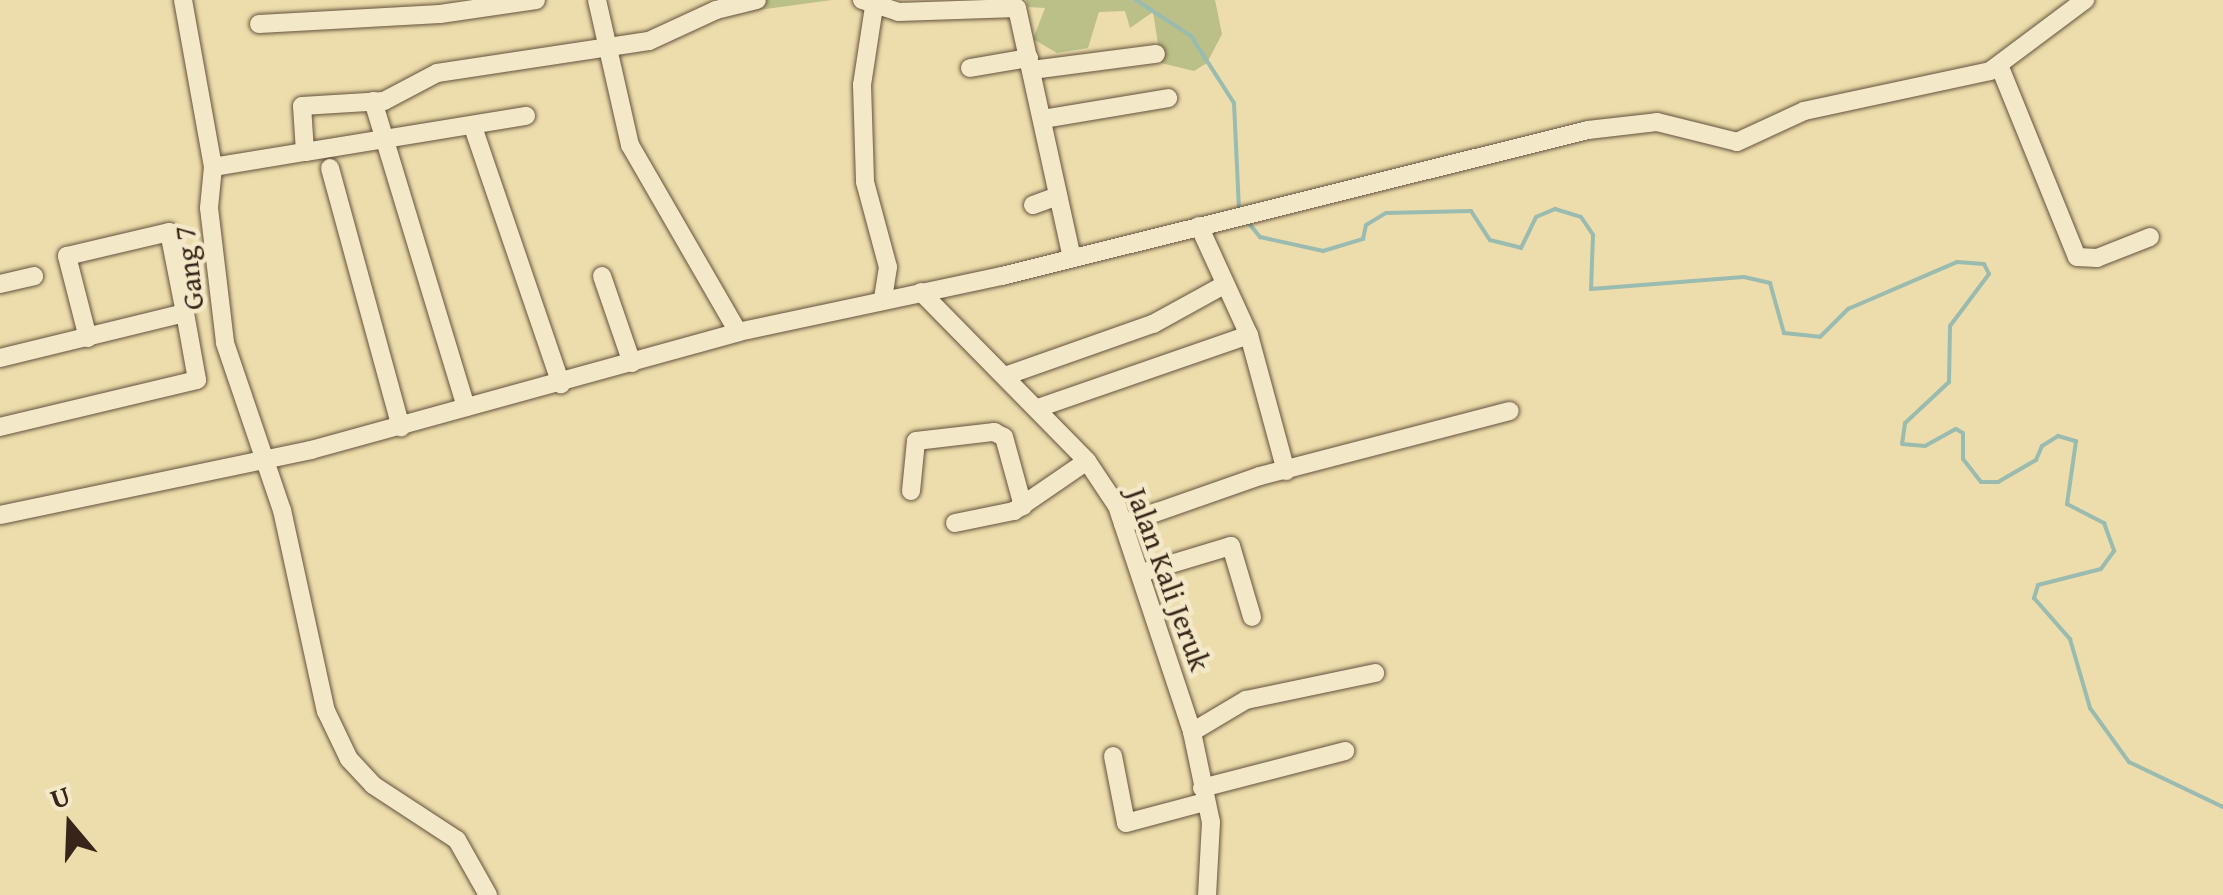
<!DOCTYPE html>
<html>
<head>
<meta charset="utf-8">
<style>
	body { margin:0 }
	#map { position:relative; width:2223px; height:895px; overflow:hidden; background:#edddac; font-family:"Gentium Book Plus",serif }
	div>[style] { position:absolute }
	.green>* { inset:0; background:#bac088 }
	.stream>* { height:4px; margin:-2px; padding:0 2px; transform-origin:2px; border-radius:2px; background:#9abbb0 }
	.roads { filter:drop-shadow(0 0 2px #65523d) drop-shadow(0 0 2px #65523d) }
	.minor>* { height:18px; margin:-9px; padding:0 9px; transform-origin:9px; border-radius:9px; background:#f3e9c9 }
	span { translate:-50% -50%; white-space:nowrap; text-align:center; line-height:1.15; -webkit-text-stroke:9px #f3e9c9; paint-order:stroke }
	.street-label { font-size:30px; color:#382418 }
	.north { position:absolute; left:20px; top:775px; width:100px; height:100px; -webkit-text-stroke:8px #f3e9c9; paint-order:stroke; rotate:341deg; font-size:28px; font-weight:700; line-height:40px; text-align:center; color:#382418 }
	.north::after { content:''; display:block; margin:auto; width:35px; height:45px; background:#382418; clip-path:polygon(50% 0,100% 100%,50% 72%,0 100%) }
</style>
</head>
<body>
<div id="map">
	<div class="green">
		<i style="clip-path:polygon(719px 0,832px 0,722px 15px)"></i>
		<i style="clip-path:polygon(1026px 0,1215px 0,1222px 34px,1207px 63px,1194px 71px,1161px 63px,1153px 12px,1130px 28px,1125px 11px,1099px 12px,1088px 48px,1057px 53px,1033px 39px,1045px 8px,1028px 7px)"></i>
	</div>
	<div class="stream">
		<i style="left:1136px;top:0;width:66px;rotate:33.2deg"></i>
		<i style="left:1191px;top:36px;width:80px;rotate:57.3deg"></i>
		<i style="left:1234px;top:103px;width:107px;rotate:87.3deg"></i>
		<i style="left:1247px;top:221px;width:21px;rotate:51deg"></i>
		<i style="left:1260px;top:237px;width:65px;rotate:12.5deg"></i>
		<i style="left:1323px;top:251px;width:42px;rotate:-16.7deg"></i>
		<i style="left:1363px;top:239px;width:14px;rotate:-78deg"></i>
		<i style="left:1366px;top:225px;width:23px;rotate:-31deg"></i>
		<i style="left:1386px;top:213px;width:85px;rotate:-1.3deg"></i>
		<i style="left:1471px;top:211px;width:35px;rotate:57deg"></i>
		<i style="left:1490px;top:240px;width:32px;rotate:14deg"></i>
		<i style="left:1521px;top:248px;width:34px;rotate:-64deg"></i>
		<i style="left:1536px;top:217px;width:21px;rotate:-23deg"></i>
		<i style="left:1555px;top:209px;width:27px;rotate:17deg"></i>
		<i style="left:1581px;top:217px;width:22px;rotate:56deg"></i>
		<i style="left:1593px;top:235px;width:54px;rotate:92.1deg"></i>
		<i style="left:1591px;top:289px;width:153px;rotate:-4.5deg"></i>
		<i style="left:1744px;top:277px;width:27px;rotate:13deg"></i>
		<i style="left:1770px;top:283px;width:52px;rotate:74.4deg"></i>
		<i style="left:1784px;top:333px;width:36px;rotate:6deg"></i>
		<i style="left:1820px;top:337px;width:40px;rotate:-45deg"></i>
		<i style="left:1848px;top:309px;width:119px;rotate:-23.3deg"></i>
		<i style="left:1957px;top:262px;width:27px;rotate:4deg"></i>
		<i style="left:1984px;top:264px;width:11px;rotate:63deg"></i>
		<i style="left:1989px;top:274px;width:65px;rotate:126.9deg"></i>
		<i style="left:1950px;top:326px;width:56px;rotate:91deg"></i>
		<i style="left:1949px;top:382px;width:60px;rotate:137deg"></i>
		<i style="left:1905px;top:423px;width:21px;rotate:98deg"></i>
		<i style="left:1902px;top:444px;width:23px;rotate:5deg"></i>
		<i style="left:1925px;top:446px;width:35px;rotate:-29deg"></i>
		<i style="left:1956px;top:429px;width:8px;rotate:30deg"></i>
		<i style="left:1963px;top:433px;width:26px;rotate:90deg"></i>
		<i style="left:1963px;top:459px;width:29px;rotate:52deg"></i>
		<i style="left:1981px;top:482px;width:17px"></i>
		<i style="left:1998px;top:482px;width:44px;rotate:-30.1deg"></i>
		<i style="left:2036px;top:460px;width:15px;rotate:-67deg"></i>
		<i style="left:2042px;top:446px;width:19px;rotate:-32deg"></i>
		<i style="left:2058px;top:436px;width:19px;rotate:16deg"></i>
		<i style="left:2076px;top:441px;width:64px;rotate:98.1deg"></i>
		<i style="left:2067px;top:504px;width:42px;rotate:27.2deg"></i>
		<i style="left:2104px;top:523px;width:30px;rotate:70deg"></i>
		<i style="left:2114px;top:551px;width:22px;rotate:126deg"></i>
		<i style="left:2101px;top:569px;width:65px;rotate:165.7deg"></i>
		<i style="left:2038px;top:585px;width:14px;rotate:107deg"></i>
		<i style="left:2034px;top:598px;width:55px;rotate:48.7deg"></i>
		<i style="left:2070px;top:639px;width:72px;rotate:73.8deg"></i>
		<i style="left:2090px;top:708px;width:67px;rotate:54.2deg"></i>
		<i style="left:2129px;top:762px;width:104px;rotate:25.6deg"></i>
	</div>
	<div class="roads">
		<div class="minor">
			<i style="left:183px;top:0;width:170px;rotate:79.8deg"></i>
			<i style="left:213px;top:167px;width:41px;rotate:95.6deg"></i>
			<i style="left:209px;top:208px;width:136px;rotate:83.2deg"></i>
			<i style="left:225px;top:343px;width:176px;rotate:71.2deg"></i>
			<i style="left:282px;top:510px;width:206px;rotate:77.7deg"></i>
			<i style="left:326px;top:711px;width:53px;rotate:64.4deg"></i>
			<i style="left:349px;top:759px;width:35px;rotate:47deg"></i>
			<i style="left:373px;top:785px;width:100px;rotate:33.2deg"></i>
			<i style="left:457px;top:840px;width:63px;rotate:60.6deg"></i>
			<i style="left:597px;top:0;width:149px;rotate:77.2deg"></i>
			<i style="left:630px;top:145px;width:216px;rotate:60deg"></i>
			<i style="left:862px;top:0;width:38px;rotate:18deg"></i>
			<i style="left:898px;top:12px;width:119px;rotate:-1.9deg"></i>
			<i style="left:1017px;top:8px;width:256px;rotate:77.6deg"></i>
			<i style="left:875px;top:0;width:86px;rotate:98.7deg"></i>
			<i style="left:862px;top:85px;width:97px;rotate:88.2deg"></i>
			<i style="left:865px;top:182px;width:88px;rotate:74.9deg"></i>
			<i style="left:888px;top:267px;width:32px;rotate:99deg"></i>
			<i style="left:259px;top:24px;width:181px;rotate:-3.2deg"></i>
			<i style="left:440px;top:14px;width:97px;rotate:-8.3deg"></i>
			<i style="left:1999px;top:65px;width:207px;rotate:67.9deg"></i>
			<i style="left:2077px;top:257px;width:20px;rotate:3deg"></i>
			<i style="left:2097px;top:258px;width:57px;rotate:-21.6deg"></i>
			<i style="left:970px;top:68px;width:60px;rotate:-9.6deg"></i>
			<i style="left:1032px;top:70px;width:125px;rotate:-7.4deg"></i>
			<i style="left:373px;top:101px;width:320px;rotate:73.1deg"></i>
			<i style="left:1043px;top:119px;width:127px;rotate:-9.5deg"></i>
			<i style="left:473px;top:127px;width:272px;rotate:71.1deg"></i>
			<i style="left:305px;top:152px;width:224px;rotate:-9.3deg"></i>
			<i style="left:213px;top:167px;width:93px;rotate:-9.3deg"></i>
			<i style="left:305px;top:152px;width:46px;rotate:-93.7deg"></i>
			<i style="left:302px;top:106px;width:82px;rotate:-3.5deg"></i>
			<i style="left:384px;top:101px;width:60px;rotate:-27.8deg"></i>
			<i style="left:437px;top:73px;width:214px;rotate:-8.6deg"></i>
			<i style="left:649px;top:41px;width:74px;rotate:-24.8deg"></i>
			<i style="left:716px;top:10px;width:42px;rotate:-13.7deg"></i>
			<i style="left:330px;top:168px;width:269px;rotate:74.7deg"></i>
			<i style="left:1033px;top:205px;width:27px;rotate:-20deg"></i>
			<i style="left:1199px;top:226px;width:120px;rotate:65.4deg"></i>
			<i style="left:1249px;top:335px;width:141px;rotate:74.8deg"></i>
			<i style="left:602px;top:276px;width:92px;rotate:71deg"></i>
			<i style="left:0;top:284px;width:35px;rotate:-13deg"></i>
			<i style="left:921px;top:292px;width:237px;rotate:45.5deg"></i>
			<i style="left:1087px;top:461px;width:54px;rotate:56.3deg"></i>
			<i style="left:1117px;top:506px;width:238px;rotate:71.6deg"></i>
			<i style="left:1192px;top:732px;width:92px;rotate:78.1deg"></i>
			<i style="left:1211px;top:822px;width:73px;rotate:93.1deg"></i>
			<i style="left:88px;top:338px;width:85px;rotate:-104.4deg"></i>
			<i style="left:67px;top:256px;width:105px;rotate:-13.2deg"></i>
			<i style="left:169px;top:232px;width:83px;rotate:78.8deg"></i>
			<i style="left:0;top:358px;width:190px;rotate:-13.7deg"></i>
			<i style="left:185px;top:313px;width:68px;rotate:79.8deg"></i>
			<i style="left:197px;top:380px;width:203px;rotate:166.6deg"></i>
			<i style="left:1005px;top:376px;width:157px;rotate:-19.4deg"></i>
			<i style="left:1153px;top:324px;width:79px;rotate:-28.8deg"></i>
			<i style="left:1038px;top:408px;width:223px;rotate:-19.1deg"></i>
			<i style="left:911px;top:491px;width:50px;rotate:-84.3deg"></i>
			<i style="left:916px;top:441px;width:79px;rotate:-6.6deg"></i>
			<i style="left:994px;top:432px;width:11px;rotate:27deg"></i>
			<i style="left:1004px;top:437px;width:72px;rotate:74.6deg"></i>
			<i style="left:0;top:515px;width:318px;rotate:-11.8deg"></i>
			<i style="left:311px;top:450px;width:443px;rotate:-15.4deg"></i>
			<i style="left:738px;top:332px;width:270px;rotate:-12deg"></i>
			<i style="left:1002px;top:276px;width:604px;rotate:-13.99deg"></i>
			<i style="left:1588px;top:130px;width:69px;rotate:-6.6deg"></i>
			<i style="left:1657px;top:122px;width:82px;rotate:14deg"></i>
			<i style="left:1737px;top:142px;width:74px;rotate:-24.8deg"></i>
			<i style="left:1804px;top:111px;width:190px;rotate:-12.1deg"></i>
			<i style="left:1990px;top:71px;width:119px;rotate:-36.8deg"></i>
			<i style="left:955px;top:523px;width:60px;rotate:-11.5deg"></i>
			<i style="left:1014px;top:511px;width:88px;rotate:-34.4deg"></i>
			<i style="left:1123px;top:524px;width:145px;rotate:-19.3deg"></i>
			<i style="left:1260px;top:476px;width:258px;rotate:-14.6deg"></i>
			<i style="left:1141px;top:573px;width:94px;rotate:-16.7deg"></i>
			<i style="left:1231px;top:546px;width:74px;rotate:73.5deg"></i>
			<i style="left:1192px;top:732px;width:63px;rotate:-30.7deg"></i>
			<i style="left:1246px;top:700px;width:132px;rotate:-11.8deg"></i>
			<i style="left:1113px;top:756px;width:68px;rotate:79deg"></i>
			<i style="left:1126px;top:823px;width:82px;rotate:-14.9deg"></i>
			<i style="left:1202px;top:788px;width:148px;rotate:-14.5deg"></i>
		</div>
	</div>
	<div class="street-label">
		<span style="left:188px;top:268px;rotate:-97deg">Gang 7</span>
		<span style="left:1169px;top:579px;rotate:70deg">Jalan Kali Jeruk</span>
	</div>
	<div class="north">U</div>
</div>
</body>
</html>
